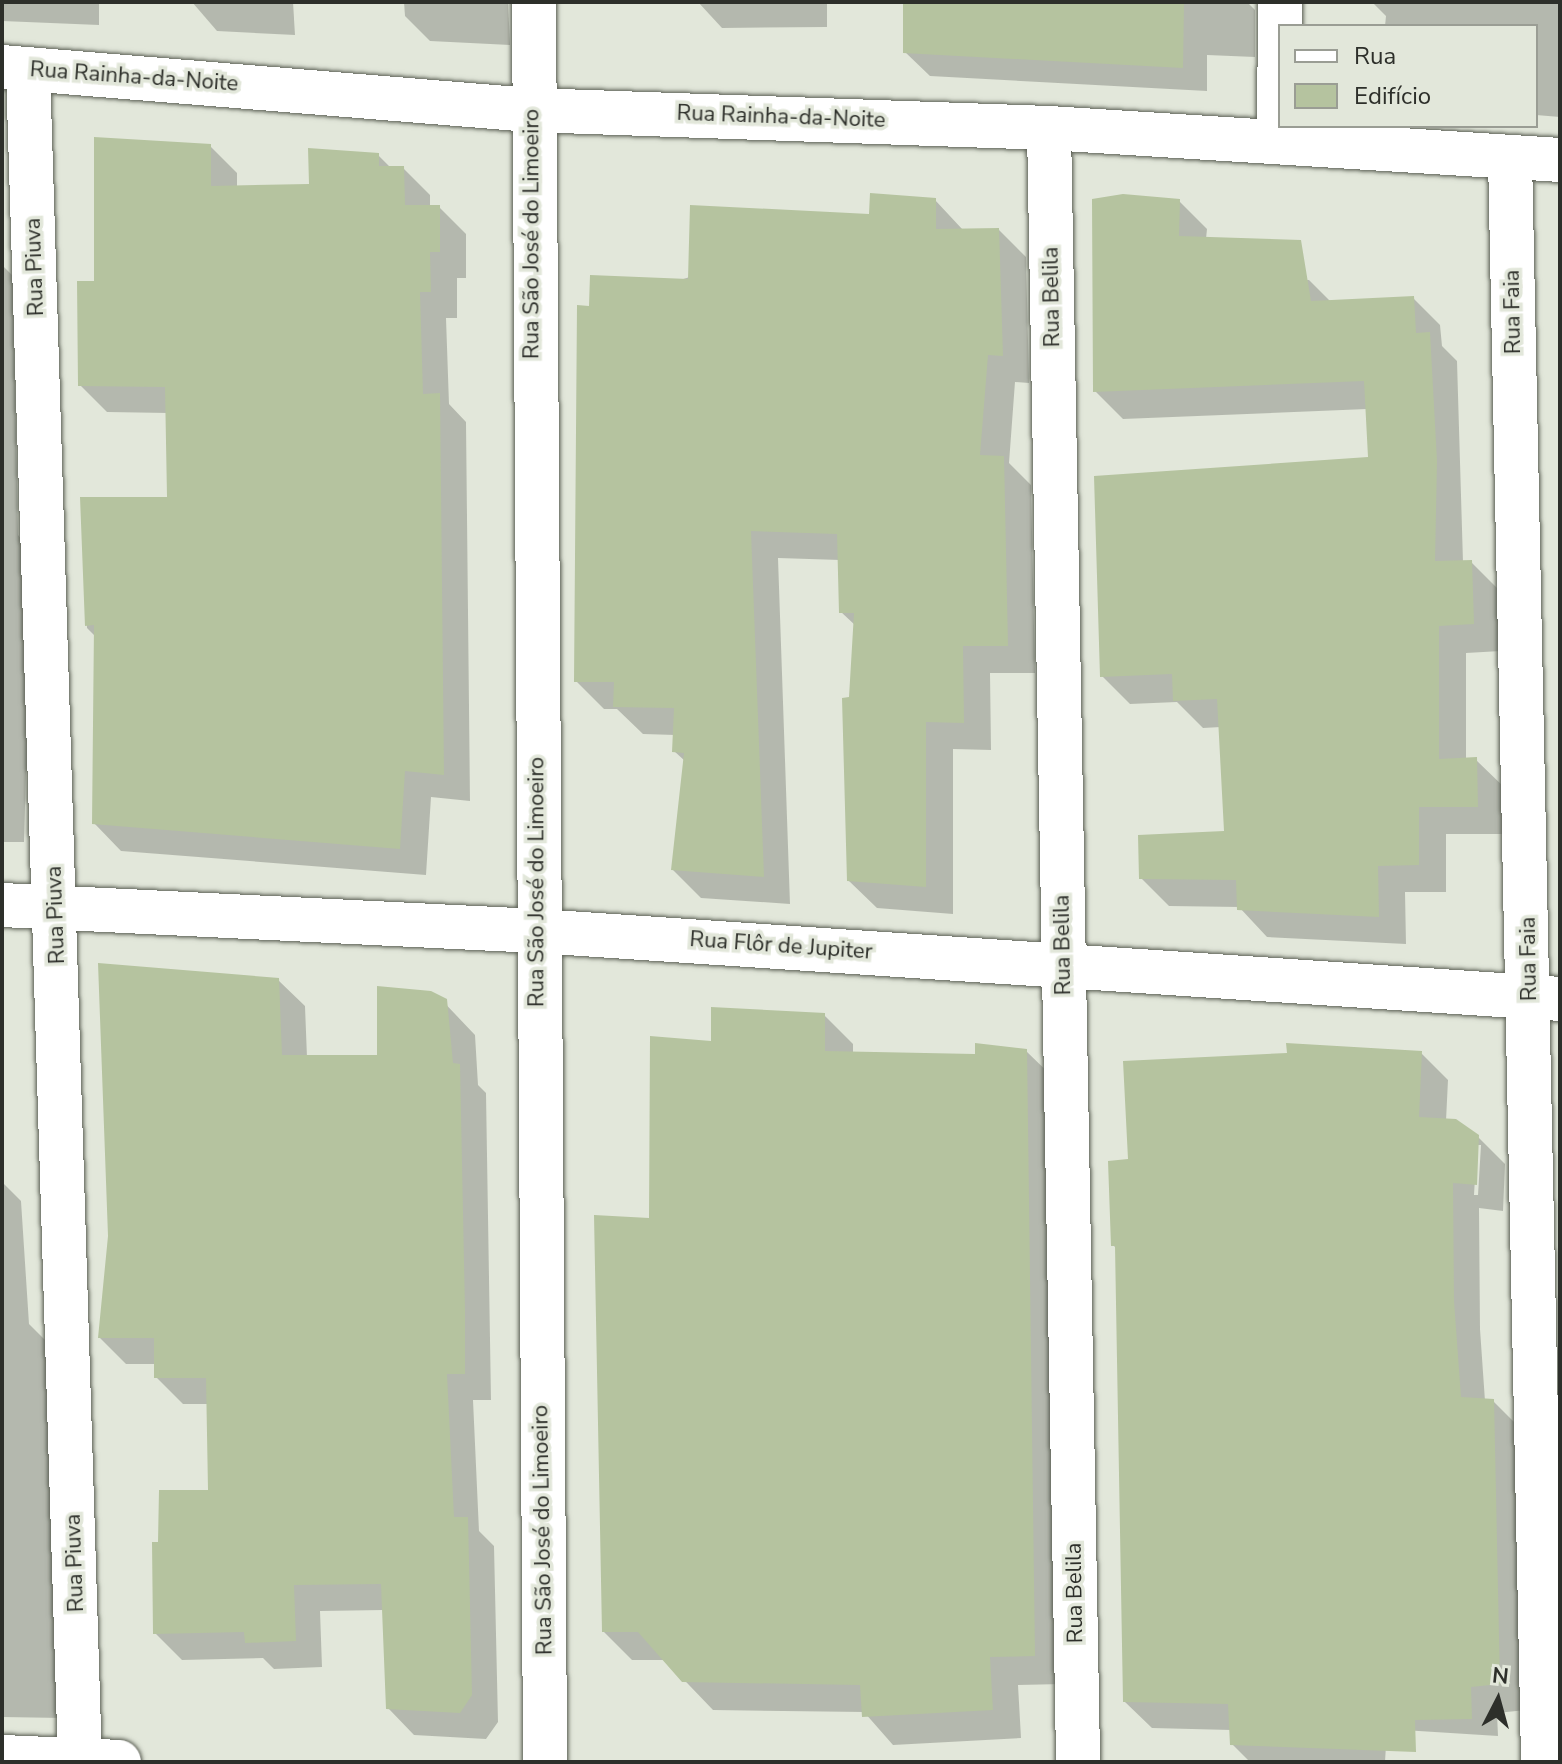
<!DOCTYPE html>
<html>
<head>
<meta charset="utf-8">
<style>
	body { margin:0 }
	#map { position:relative; width:1562px; height:1764px; overflow:hidden; background:#e2e7da; font-family:"Nunito Sans",sans-serif }
	div>[style] { position:absolute }
	.shadow>* { inset:0; background:#0003 }
	.building>* { inset:0; background:#b5c39f }
	.roads { filter:drop-shadow(0 0 2px #5b5f54) drop-shadow(0 0 2px #5b5f54) }
	.minor>* { height:44px; margin:-22px; padding:0 22px; transform-origin:22px; border-radius:22px; background:#fff }
	span { translate:-50% -50%; white-space:nowrap; text-align:center; line-height:1.15; -webkit-text-stroke:7px #e2e7da; paint-order:stroke }
	.street-label { font-size:22px; color:#2d2f2a }
	.frame { position:absolute; inset:0; border:4px solid #2d2f2a; pointer-events:none }
	.legend { position:absolute; left:1278px; top:24px; width:260px; height:104px; box-sizing:border-box; background:#e2e7da; border:2px solid #9a9d94; margin:0; padding:10px 14px; list-style:none; font-size:24px; color:#2d2f2a }
	.legend li { display:flex; align-items:center; gap:16px; height:40px }
	.legend b { width:40px; border:2px solid #9a9d94 }
	.north { position:absolute; left:1458px; top:1660px; width:80px; height:80px; -webkit-text-stroke:6px #e2e7da; paint-order:stroke; rotate:6deg; font-size:22px; font-weight:700; line-height:32px; text-align:center; color:#2d2f2a }
	.north::after { content:''; display:block; margin:auto; width:28px; height:36px; background:#2d2f2a; clip-path:polygon(50% 0,100% 100%,50% 72%,0 100%) }
</style>
</head>
<body>
<div id="map">
	<div class="shadow">
		<i style="clip-path:polygon(2px 2px,99px 2px,99px 25px,2px 21px)"></i>
		<i style="clip-path:polygon(192px 2px,293px 2px,295px 35px,217px 31px)"></i>
		<i style="clip-path:polygon(404px 2px,508px 2px,510px 45px,430px 41px,405px 16px)"></i>
		<i style="clip-path:polygon(698px 2px,827px 2px,827px 27px,722px 28px)"></i>
		<i style="clip-path:polygon(905px 2px,1247px 2px,1255px 10px,1255px 57px,1207px 55px,1207px 91px,930px 76px,905px 52px)"></i>
		<i style="clip-path:polygon(1372px 2px,1560px 2px,1560px 117px,1536px 115px,1536px 26px,1385px 26px,1386px 16px)"></i>
		<i style="clip-path:polygon(210px 146px,237px 173px,237px 187px,311px 186px,378px 155px,391px 168px,403px 168px,430px 195px,430px 207px,439px 207px,466px 234px,466px 278px,457px 278px,457px 318px,446px 318px,449px 404px,466px 422px,470px 801px,431px 797px,426px 875px,121px 851px,94px 823px,96px 637px,87px 628px,82px 499px,169px 499px,168px 413px,107px 412px,80px 385px,96px 283px)"></i>
		<i style="clip-path:polygon(935px 200px,963px 230px,999px 230px,1026px 257px,1029px 383px,1015px 382px,1009px 463px,1031px 485px,1035px 673px,990px 673px,991px 750px,953px 749px,953px 914px,877px 908px,849px 881px,856px 626px,841px 612px,840px 560px,778px 558px,790px 904px,701px 898px,673px 870px,685px 761px,674px 751px,675px 735px,643px 734px,617px 709px,604px 709px,576px 681px,591px 308px)"></i>
		<i style="clip-path:polygon(1179px 201px,1207px 229px,1206px 239px,1262px 279px,1309px 280px,1331px 302px,1413px 298px,1440px 325px,1442px 346px,1457px 361px,1463px 562px,1471px 562px,1498px 589px,1501px 651px,1466px 653px,1466px 760px,1476px 760px,1504px 787px,1505px 834px,1446px 834px,1446px 892px,1405px 892px,1406px 944px,1267px 937px,1239px 907px,1169px 906px,1141px 878px,1226px 833px,1221px 727px,1203px 728px,1177px 702px,1130px 704px,1102px 676px,1370px 459px,1367px 409px,1123px 419px,1095px 391px)"></i>
		<i style="clip-path:polygon(2px 265px,13px 276px,18px 535px,22px 540px,31px 772px,26px 771px,24px 842px,2px 842px)"></i>
		<i style="clip-path:polygon(278px 980px,305px 1006px,307px 1057px,379px 1057px,436px 994px,475px 1035px,478px 1085px,486px 1093px,491px 1400px,473px 1400px,479px 1531px,494px 1546px,498px 1722px,486px 1739px,414px 1735px,388px 1708px,384px 1610px,320px 1611px,322px 1667px,274px 1669px,263px 1658px,182px 1660px,155px 1633px,160px 1544px,210px 1492px,209px 1404px,183px 1404px,156px 1377px,156px 1364px,126px 1364px,100px 1338px)"></i>
		<i style="clip-path:polygon(824px 1015px,853px 1044px,853px 1054px,977px 1056px,1026px 1051px,1055px 1079px,1063px 1684px,1018px 1685px,1021px 1738px,893px 1745px,864px 1712px,713px 1710px,665px 1660px,632px 1660px,604px 1632px,651px 1220px,713px 1043px)"></i>
		<i style="clip-path:polygon(evenodd,1421px 1053px,1448px 1080px,1446px 1121px,1478px 1137px,1505px 1164px,1503px 1211px,1479px 1208px,1480px 1329px,1485px 1401px,1493px 1401px,1520px 1428px,1526px 1710px,1497px 1713px,1498px 1736px,1387px 1729px,1385px 1762px,1250px 1762px,1232px 1744px,1231px 1730px,1152px 1728px,1125px 1702px,1117px 1249px,1113px 1245px,1130px 1161px,1421px 1053px,1477px 1145px,1481px 1145px,1478px 1195px,1474px 1195px,1477px 1145px)"></i>
		<i style="clip-path:polygon(2px 1182px,21px 1201px,29px 1324px,51px 1346px,63px 1718px,2px 1717px)"></i>
	</div>
	<div class="building">
		<i style="clip-path:polygon(903px 2px,1184px 2px,1183px 68px,903px 53px)"></i>
		<i style="clip-path:polygon(94px 137px,211px 144px,211px 186px,309px 184px,308px 148px,379px 153px,379px 166px,404px 166px,405px 205px,440px 205px,440px 252px,430px 252px,431px 292px,420px 292px,423px 394px,440px 393px,444px 775px,405px 771px,400px 849px,92px 824px,94px 625px,85px 626px,80px 497px,167px 497px,165px 387px,78px 386px,77px 281px,94px 281px)"></i>
		<i style="clip-path:polygon(870px 193px,936px 198px,936px 229px,999px 228px,1003px 356px,988px 355px,980px 455px,1004px 456px,1008px 646px,963px 646px,964px 723px,926px 722px,926px 887px,847px 881px,842px 698px,849px 697px,854px 613px,839px 613px,837px 534px,751px 531px,764px 877px,671px 870px,684px 753px,672px 752px,674px 708px,613px 707px,614px 682px,574px 682px,577px 305px,589px 306px,590px 275px,688px 279px,690px 205px,869px 214px)"></i>
		<i style="clip-path:polygon(1123px 194px,1180px 199px,1179px 236px,1301px 240px,1311px 301px,1414px 296px,1416px 333px,1430px 332px,1437px 461px,1435px 561px,1472px 560px,1474px 624px,1439px 626px,1439px 759px,1477px 757px,1478px 807px,1419px 807px,1419px 865px,1378px 866px,1379px 917px,1237px 910px,1236px 880px,1139px 879px,1138px 835px,1224px 831px,1217px 699px,1173px 701px,1172px 674px,1100px 677px,1094px 476px,1368px 457px,1364px 381px,1093px 392px,1092px 199px)"></i>
		<i style="clip-path:polygon(98px 963px,279px 978px,282px 1055px,377px 1055px,377px 986px,431px 991px,447px 999px,453px 1063px,460px 1064px,465px 1311px,465px 1374px,447px 1374px,454px 1517px,468px 1517px,472px 1695px,460px 1713px,386px 1709px,381px 1584px,294px 1585px,296px 1641px,245px 1643px,244px 1632px,153px 1634px,152px 1542px,158px 1542px,159px 1490px,208px 1490px,206px 1378px,154px 1378px,154px 1338px,98px 1338px,108px 1236px)"></i>
		<i style="clip-path:polygon(711px 1007px,825px 1013px,825px 1051px,975px 1054px,975px 1043px,1027px 1049px,1035px 1656px,990px 1657px,993px 1710px,862px 1717px,860px 1685px,682px 1682px,638px 1632px,602px 1632px,594px 1215px,649px 1218px,650px 1036px,711px 1041px)"></i>
		<i style="clip-path:polygon(1286px 1043px,1422px 1051px,1419px 1117px,1456px 1119px,1479px 1135px,1477px 1185px,1453px 1183px,1454px 1301px,1461px 1397px,1494px 1399px,1500px 1684px,1471px 1687px,1472px 1719px,1415px 1720px,1416px 1752px,1230px 1745px,1228px 1704px,1123px 1702px,1115px 1246px,1111px 1246px,1108px 1161px,1128px 1159px,1123px 1061px,1287px 1053px)"></i>
	</div>
	<div class="roads">
		<div class="minor">
			<i style="left:534px;top:2px;width:1760px;rotate:89.64deg"></i>
			<i style="left:2px;top:67px;width:531px;rotate:4.65deg"></i>
			<i style="left:531px;top:110px;width:518px;rotate:1.99deg"></i>
			<i style="left:1049px;top:128px;width:512px;rotate:3.58deg"></i>
			<i style="left:28px;top:70px;width:1692px;rotate:88.24deg"></i>
			<i style="left:1049px;top:128px;width:1634px;rotate:88.98deg"></i>
			<i style="left:1279px;top:142px;width:140px;rotate:-89.6deg"></i>
			<i style="left:1510px;top:157px;width:1605px;rotate:88.82deg"></i>
			<i style="left:2px;top:905px;width:536px;rotate:2.78deg"></i>
			<i style="left:537px;top:931px;width:1025px;rotate:3.8deg"></i>
			<i style="left:2px;top:1757px;width:117px;rotate:2.4deg"></i>
		</div>
	</div>
	<div class="street-label">
		<span style="left:134px;top:77px;rotate:4deg">Rua Rainha-da-Noite</span>
		<span style="left:781px;top:117px;rotate:2deg">Rua Rainha-da-Noite</span>
		<span style="left:532px;top:234px;rotate:-90deg">Rua São José do Limoeiro</span>
		<span style="left:35px;top:267px;rotate:-92deg">Rua Piuva</span>
		<span style="left:1052px;top:297px;rotate:-91deg">Rua Belila</span>
		<span style="left:1513px;top:312px;rotate:-91deg">Rua Faia</span>
		<span style="left:537px;top:882px;rotate:-90deg">Rua São José do Limoeiro</span>
		<span style="left:56px;top:915px;rotate:-92deg">Rua Piuva</span>
		<span style="left:1063px;top:945px;rotate:-91deg">Rua Belila</span>
		<span style="left:781px;top:946px;rotate:4deg">Rua Flôr de Jupiter</span>
		<span style="left:1529px;top:959px;rotate:-91deg">Rua Faia</span>
		<span style="left:543px;top:1530px;rotate:-91deg">Rua São José do Limoeiro</span>
		<span style="left:75px;top:1563px;rotate:-92deg">Rua Piuva</span>
		<span style="left:1075px;top:1593px;rotate:-91deg">Rua Belila</span>
	</div>
	<div class="frame"></div>
	<ul class="legend">
	<li><b style="height:10px;background:#fff"></b>Rua</li>
	<li><b style="height:22px;background:#b5c39f"></b>Edifício</li>
	</ul>
	<div class="north">N</div>
</div>
</body>
</html>
